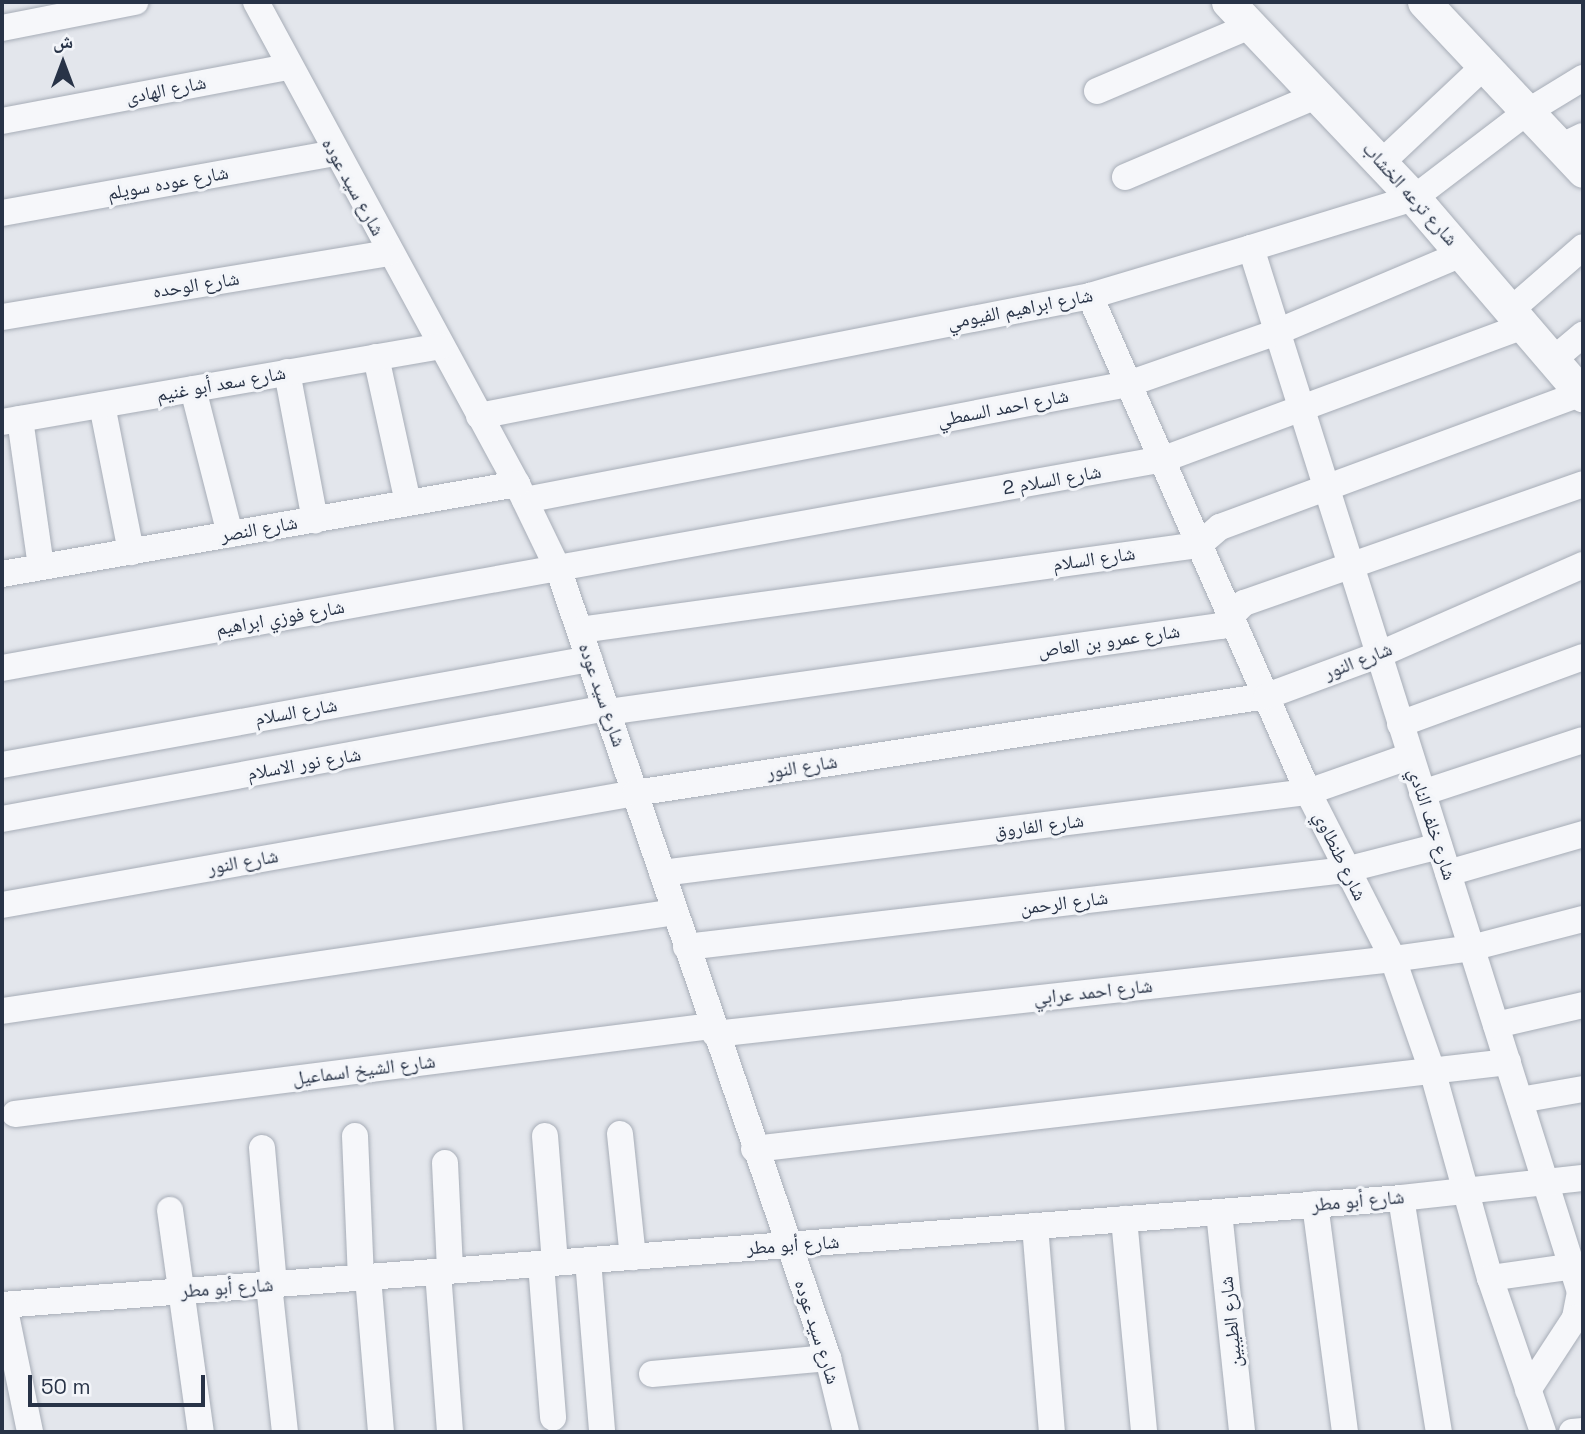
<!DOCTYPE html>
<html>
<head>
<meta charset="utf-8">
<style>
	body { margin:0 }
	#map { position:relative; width:1585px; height:1434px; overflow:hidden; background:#e3e6ec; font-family:"Space Grotesk","Noto Naskh Arabic",sans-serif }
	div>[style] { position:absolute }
	.roads { filter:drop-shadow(0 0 2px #a7adb7) drop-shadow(0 0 2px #a7adb7) }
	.minor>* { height:26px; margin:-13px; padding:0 13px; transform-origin:13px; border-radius:13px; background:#f6f7fa }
	.tertiary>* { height:33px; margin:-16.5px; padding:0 16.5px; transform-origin:16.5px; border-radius:16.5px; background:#f6f7fa }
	span { translate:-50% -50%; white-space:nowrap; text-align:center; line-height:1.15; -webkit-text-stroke:6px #f3f5f9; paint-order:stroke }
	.street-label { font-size:19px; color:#283347 }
	.frame { position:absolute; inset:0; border:4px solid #283347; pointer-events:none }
	.north { position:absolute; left:28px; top:28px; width:70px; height:70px; -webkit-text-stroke:5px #f3f5f9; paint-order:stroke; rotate:0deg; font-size:19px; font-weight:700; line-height:28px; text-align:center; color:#283347 }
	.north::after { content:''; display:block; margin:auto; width:24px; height:32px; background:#283347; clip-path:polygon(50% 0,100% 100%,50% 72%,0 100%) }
	.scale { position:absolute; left:28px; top:1375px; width:177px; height:32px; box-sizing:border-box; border:4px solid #283347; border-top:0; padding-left:9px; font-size:21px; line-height:24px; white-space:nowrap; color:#283347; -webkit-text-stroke:5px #f3f5f9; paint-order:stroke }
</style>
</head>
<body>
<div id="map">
	<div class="roads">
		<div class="minor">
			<i style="left:256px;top:2px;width:548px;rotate:61.56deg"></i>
			<i style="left:517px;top:484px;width:97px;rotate:64.2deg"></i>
			<i style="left:559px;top:571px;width:832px;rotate:71.13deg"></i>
			<i style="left:828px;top:1358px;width:76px;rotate:76.3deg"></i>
			<i style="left:2px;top:28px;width:136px;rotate:-11.1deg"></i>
			<i style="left:1097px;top:91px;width:166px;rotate:-23deg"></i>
			<i style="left:2px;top:121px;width:292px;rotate:-10.7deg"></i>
			<i style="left:1560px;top:147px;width:25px;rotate:-26deg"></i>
			<i style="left:1382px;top:162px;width:139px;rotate:-43.2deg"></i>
			<i style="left:1125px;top:177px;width:210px;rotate:-23deg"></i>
			<i style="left:2px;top:213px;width:337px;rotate:-10.2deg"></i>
			<i style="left:1251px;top:248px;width:1095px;rotate:72.51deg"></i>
			<i style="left:1580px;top:1292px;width:26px;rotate:101deg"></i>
			<i style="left:1575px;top:1318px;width:86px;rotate:123.1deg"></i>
			<i style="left:1090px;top:296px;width:542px;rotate:66.27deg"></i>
			<i style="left:1308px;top:792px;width:187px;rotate:63deg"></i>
			<i style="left:1393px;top:959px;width:121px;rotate:70.7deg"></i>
			<i style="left:1433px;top:1073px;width:213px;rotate:74.5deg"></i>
			<i style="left:1490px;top:1278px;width:163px;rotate:71deg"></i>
			<i style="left:1512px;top:309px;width:94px;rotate:-41.1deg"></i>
			<i style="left:2px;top:317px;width:392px;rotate:-9.4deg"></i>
			<i style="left:376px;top:357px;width:149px;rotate:77.6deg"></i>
			<i style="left:1554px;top:359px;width:38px;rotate:-40deg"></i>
			<i style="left:287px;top:372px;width:151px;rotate:79.3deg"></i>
			<i style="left:193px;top:389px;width:150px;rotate:75.7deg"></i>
			<i style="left:102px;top:405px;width:150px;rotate:78.8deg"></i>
			<i style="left:479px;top:416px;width:623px;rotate:-11.11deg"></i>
			<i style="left:1090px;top:296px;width:168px;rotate:-16.6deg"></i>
			<i style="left:1251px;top:248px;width:170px;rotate:-17.1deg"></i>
			<i style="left:1414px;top:198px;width:142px;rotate:-37.3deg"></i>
			<i style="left:1527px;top:112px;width:66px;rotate:-31.3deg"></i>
			<i style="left:20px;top:419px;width:149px;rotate:81.9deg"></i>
			<i style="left:2px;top:422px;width:445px;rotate:-9.8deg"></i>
			<i style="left:525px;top:500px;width:614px;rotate:-10.89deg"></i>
			<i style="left:1128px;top:384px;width:158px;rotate:-19.2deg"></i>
			<i style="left:1277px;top:332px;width:203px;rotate:-22.9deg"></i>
			<i style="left:2px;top:574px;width:523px;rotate:-9.91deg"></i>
			<i style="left:580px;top:630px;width:625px;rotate:-7.82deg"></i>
			<i style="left:1199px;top:545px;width:28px;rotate:-41deg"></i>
			<i style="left:1220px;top:527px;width:386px;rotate:-20.3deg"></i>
			<i style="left:2px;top:668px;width:1181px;rotate:-10.2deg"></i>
			<i style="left:1164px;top:459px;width:386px;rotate:-20.3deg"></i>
			<i style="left:608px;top:712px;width:619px;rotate:-7.99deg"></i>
			<i style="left:1221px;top:626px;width:33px;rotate:-45deg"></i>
			<i style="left:1244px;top:603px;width:359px;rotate:-19.3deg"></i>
			<i style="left:1400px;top:724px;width:195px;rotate:-20.1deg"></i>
			<i style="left:2px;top:765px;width:597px;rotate:-10.22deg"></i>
			<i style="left:1422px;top:793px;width:169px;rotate:-18.2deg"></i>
			<i style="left:2px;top:819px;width:615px;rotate:-10.4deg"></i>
			<i style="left:662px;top:873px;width:651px;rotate:-7.15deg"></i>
			<i style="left:1308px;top:792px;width:108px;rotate:-19.4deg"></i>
			<i style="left:1448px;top:873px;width:141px;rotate:-16.1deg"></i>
			<i style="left:2px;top:905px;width:643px;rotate:-10.03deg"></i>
			<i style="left:635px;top:793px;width:639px;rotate:-8.73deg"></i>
			<i style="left:1267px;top:696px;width:118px;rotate:-20.3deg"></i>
			<i style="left:1378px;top:655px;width:224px;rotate:-23.7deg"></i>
			<i style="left:686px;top:947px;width:663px;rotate:-6.66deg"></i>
			<i style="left:1345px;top:870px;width:97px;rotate:-14.3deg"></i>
			<i style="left:2px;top:1011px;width:680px;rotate:-8.37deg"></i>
			<i style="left:1496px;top:1025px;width:89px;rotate:-12.9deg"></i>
			<i style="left:715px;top:1034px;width:682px;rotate:-6.31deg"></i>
			<i style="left:1393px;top:959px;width:79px;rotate:-8deg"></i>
			<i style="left:1471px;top:948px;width:116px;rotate:-14.5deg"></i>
			<i style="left:1520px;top:1100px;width:64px;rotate:-9.9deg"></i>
			<i style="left:15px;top:1114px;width:703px;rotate:-7.2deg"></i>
			<i style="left:620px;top:1134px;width:124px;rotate:84deg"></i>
			<i style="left:355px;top:1136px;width:142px;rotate:87.6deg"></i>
			<i style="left:545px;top:1136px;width:127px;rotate:85.5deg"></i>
			<i style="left:262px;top:1148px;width:137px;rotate:85deg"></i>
			<i style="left:754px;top:1149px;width:759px;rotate:-6.58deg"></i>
			<i style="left:445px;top:1163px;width:108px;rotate:87.3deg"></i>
			<i style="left:1401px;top:1198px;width:237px;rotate:80.8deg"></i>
			<i style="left:1315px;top:1204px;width:230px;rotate:82.5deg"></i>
			<i style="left:170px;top:1210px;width:224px;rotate:82.1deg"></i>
			<i style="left:1219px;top:1212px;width:221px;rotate:84deg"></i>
			<i style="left:1124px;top:1219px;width:214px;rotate:84.6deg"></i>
			<i style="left:1035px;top:1226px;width:207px;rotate:85.3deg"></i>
			<i style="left:588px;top:1260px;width:173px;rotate:85.3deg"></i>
			<i style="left:541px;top:1264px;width:154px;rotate:85.5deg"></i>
			<i style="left:438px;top:1272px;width:160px;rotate:85.7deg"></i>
			<i style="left:368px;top:1277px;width:156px;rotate:85.2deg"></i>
			<i style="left:1490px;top:1278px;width:94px;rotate:-8deg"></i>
			<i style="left:269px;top:1285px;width:148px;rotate:83.8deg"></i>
			<i style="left:2px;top:1305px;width:1403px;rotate:-4.37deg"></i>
			<i style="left:1401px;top:1198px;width:183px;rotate:-6.3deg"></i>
			<i style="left:4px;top:1305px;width:130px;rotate:78.4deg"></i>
			<i style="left:652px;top:1374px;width:177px;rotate:-5.2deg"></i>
			<i style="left:1572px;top:1432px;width:11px;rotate:-5deg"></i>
		</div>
		<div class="tertiary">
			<i style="left:1228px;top:2px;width:270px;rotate:46.5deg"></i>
			<i style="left:1414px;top:198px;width:260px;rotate:49.4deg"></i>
			<i style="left:1424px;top:2px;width:232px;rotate:46.7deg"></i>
		</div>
	</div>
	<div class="street-label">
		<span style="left:166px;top:90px;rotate:-11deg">شارع الهادى</span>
		<span style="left:168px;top:183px;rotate:-10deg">شارع عوده سويلم</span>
		<span style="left:353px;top:187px;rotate:61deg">شارع سيد عوده</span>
		<span style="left:1410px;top:194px;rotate:48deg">شارع ترعه الخشاب</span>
		<span style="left:196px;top:285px;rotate:-9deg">شارع الوحده</span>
		<span style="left:1020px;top:309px;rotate:-11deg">شارع ابراهيم الفيومي</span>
		<span style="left:221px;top:384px;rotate:-10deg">شارع سعد أبو غنيم</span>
		<span style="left:1003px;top:408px;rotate:-11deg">شارع احمد السمطي</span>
		<span style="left:1052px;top:480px;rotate:-10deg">شارع السلام 2</span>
		<span style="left:259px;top:529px;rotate:-10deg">شارع النصر</span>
		<span style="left:1094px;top:559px;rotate:-8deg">شارع السلام</span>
		<span style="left:280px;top:618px;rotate:-10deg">شارع فوزي ابراهيم</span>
		<span style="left:1109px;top:641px;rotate:-8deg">شارع عمرو بن العاص</span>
		<span style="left:1358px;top:661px;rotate:-21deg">شارع النور</span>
		<span style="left:602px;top:695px;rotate:71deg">شارع سيد عوده</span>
		<span style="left:296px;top:712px;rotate:-10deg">شارع السلام</span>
		<span style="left:304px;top:764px;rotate:-10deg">شارع نور الاسلام</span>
		<span style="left:802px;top:767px;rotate:-9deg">شارع النور</span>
		<span style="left:1432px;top:824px;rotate:72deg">شارع خلف النادي</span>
		<span style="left:1039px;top:826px;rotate:-7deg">شارع الفاروق</span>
		<span style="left:1340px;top:856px;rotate:64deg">شارع طنطاوي</span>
		<span style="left:243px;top:862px;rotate:-10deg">شارع النور</span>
		<span style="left:1064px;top:903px;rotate:-7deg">شارع الرحمن</span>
		<span style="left:1093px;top:992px;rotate:-6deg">شارع احمد عرابي</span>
		<span style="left:364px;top:1070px;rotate:-7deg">شارع الشيخ اسماعيل</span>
		<span style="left:1358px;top:1201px;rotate:-5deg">شارع أبو مطر</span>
		<span style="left:793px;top:1245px;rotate:-4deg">شارع أبو مطر</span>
		<span style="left:227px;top:1288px;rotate:-4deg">شارع أبو مطر</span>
		<span style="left:1231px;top:1322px;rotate:-96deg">شارع الطيبين</span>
		<span style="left:817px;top:1332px;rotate:72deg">شارع سيد عوده</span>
	</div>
	<div class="frame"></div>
	<div class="north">ش</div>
	<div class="scale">50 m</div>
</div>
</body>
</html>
